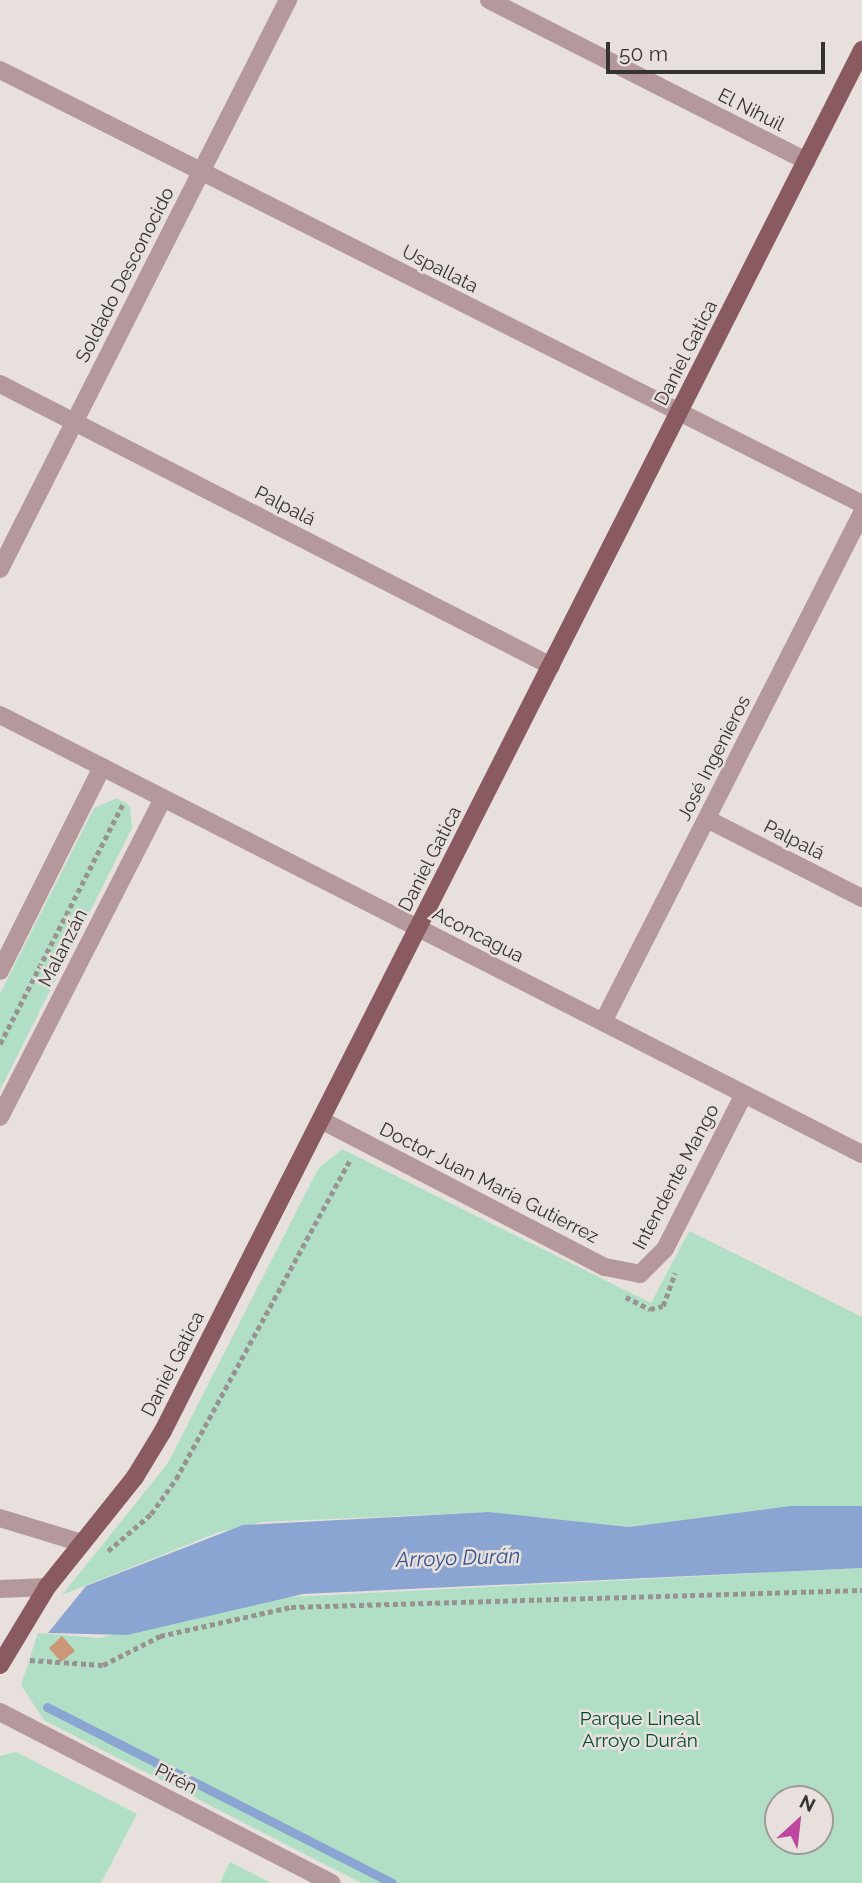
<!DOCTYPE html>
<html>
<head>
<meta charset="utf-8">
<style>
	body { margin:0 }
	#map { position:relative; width:862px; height:1883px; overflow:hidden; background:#e7e0dc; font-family:Raleway,sans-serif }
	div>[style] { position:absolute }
	.green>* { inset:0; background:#b1dfc5 }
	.water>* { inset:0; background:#8ba5d3 }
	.stream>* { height:9px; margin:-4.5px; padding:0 4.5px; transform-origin:4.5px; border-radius:4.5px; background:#8ba5d3 }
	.building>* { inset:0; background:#ca9879 }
	.path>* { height:4.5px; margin-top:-2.25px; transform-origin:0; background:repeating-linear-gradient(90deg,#989390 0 5px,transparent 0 8.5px) }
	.minor>* { height:18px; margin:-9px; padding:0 9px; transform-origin:9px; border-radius:9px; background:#b4989b }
	.major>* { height:18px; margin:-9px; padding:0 9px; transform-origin:9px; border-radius:9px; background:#8a5a61 }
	span { translate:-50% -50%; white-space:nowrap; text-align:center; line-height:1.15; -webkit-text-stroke:5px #e7e0dc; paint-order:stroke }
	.street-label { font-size:19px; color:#363432 }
	.park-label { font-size:19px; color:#004d31 }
	.water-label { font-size:21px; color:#34548f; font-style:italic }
	.north { position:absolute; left:764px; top:1785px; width:70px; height:70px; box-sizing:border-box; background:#e7e0dc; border:2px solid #a09b98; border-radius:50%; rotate:27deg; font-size:19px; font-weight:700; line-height:28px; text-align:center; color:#363432 }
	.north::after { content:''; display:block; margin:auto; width:24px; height:32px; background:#be489f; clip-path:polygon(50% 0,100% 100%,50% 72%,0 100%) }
	.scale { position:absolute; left:606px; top:42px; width:219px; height:32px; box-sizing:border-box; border:4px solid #363432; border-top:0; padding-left:9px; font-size:21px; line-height:24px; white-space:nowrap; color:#363432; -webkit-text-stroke:5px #e7e0dc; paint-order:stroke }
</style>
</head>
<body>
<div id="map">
	<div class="green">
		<i style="clip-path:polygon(117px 798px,130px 806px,132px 828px,0 1090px,0 994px,94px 808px)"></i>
		<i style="clip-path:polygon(342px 1149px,651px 1303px,689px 1231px,862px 1317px,862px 1506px,790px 1506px,629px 1527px,489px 1512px,263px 1522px,219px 1532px,62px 1595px,168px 1463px,318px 1169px)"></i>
		<i style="clip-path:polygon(evenodd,862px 1568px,862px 1883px,361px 1883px,44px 1720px,21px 1685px,38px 1633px,99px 1638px,270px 1598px,862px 1568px,778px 1799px,820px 1799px,820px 1841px,778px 1841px,778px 1799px)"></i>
		<i style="clip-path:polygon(16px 1752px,137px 1814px,101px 1883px,0 1883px,0 1756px)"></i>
		<i style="clip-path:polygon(230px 1862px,271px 1883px,220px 1883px)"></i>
	</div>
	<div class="water">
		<i style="clip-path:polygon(790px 1506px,862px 1506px,862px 1568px,303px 1594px,127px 1635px,48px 1633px,86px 1586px,243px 1525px,489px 1512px,629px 1527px)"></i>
	</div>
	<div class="stream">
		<i style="left:47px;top:1707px;width:387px;rotate:27deg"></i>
	</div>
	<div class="building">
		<i style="clip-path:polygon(62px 1636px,75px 1651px,61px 1662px,49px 1648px)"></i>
	</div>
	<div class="path">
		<i style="left:0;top:1044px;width:272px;rotate:-62.9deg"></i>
		<i style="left:626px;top:1297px;width:27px;rotate:27deg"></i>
		<i style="left:650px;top:1309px;width:13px;rotate:-13deg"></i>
		<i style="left:663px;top:1306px;width:35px;rotate:-70deg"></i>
		<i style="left:108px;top:1551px;width:57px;rotate:-40.7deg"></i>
		<i style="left:151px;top:1514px;width:43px;rotate:-54.5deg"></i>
		<i style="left:176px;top:1479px;width:363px;rotate:-61.4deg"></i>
		<i style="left:30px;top:1660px;width:73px;rotate:3.9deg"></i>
		<i style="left:103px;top:1665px;width:64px;rotate:-27deg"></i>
		<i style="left:160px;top:1636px;width:134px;rotate:-12.5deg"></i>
		<i style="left:291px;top:1607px;width:571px;rotate:-1.71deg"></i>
	</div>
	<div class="minor">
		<i style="left:489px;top:0;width:356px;rotate:26.9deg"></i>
		<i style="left:0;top:70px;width:965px;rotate:26.72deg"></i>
		<i style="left:0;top:384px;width:619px;rotate:27.1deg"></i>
		<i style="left:0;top:569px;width:638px;rotate:-63.15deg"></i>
		<i style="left:0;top:715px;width:967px;rotate:26.99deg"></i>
		<i style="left:707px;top:819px;width:174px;rotate:27deg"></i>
		<i style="left:0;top:971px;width:228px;rotate:-63.4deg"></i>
		<i style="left:603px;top:1022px;width:571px;rotate:-63.03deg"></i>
		<i style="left:0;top:1117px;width:358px;rotate:-62.9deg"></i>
		<i style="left:321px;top:1120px;width:320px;rotate:27.4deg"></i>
		<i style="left:605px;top:1267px;width:36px;rotate:11deg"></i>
		<i style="left:640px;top:1274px;width:35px;rotate:-45deg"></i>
		<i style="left:665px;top:1249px;width:174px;rotate:-63deg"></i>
		<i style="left:0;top:1518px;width:86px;rotate:17deg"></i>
		<i style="left:0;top:1589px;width:47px;rotate:-2.4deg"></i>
		<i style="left:0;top:1712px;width:373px;rotate:27.3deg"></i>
	</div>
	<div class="major">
		<i style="left:0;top:1665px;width:91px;rotate:-58.9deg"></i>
		<i style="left:47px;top:1587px;width:141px;rotate:-51.3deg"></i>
		<i style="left:135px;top:1477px;width:54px;rotate:-58.7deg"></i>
		<i style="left:163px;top:1431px;width:1548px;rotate:-63.15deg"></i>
	</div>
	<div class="street-label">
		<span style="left:751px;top:110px;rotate:27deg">El Nihuil</span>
		<span style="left:440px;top:269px;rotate:27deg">Uspallata</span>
		<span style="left:125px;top:275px;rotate:-63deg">Soldado Desconocido</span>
		<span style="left:686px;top:353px;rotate:-63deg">Daniel Gatica</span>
		<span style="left:285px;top:506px;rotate:27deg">Palpalá</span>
		<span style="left:714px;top:758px;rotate:-63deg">José Ingenieros</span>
		<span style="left:794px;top:840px;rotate:27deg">Palpalá</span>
		<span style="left:430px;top:859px;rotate:-63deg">Daniel Gatica</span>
		<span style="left:478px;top:935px;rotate:27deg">Aconcagua</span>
		<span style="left:63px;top:948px;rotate:-63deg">Malanzán</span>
		<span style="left:676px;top:1177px;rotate:-62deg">Intendente Mango</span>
		<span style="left:489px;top:1183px;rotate:27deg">Doctor Juan María Gutierrez</span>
		<span style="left:173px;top:1364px;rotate:-63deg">Daniel Gatica</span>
		<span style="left:176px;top:1779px;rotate:27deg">Pirén</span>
	</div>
	<div class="park-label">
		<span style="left:640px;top:1730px">Parque Lineal<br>Arroyo Durán</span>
	</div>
	<div class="water-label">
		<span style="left:458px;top:1558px;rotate:-2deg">Arroyo Durán</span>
	</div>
	<div class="north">N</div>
	<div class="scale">50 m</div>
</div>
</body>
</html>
